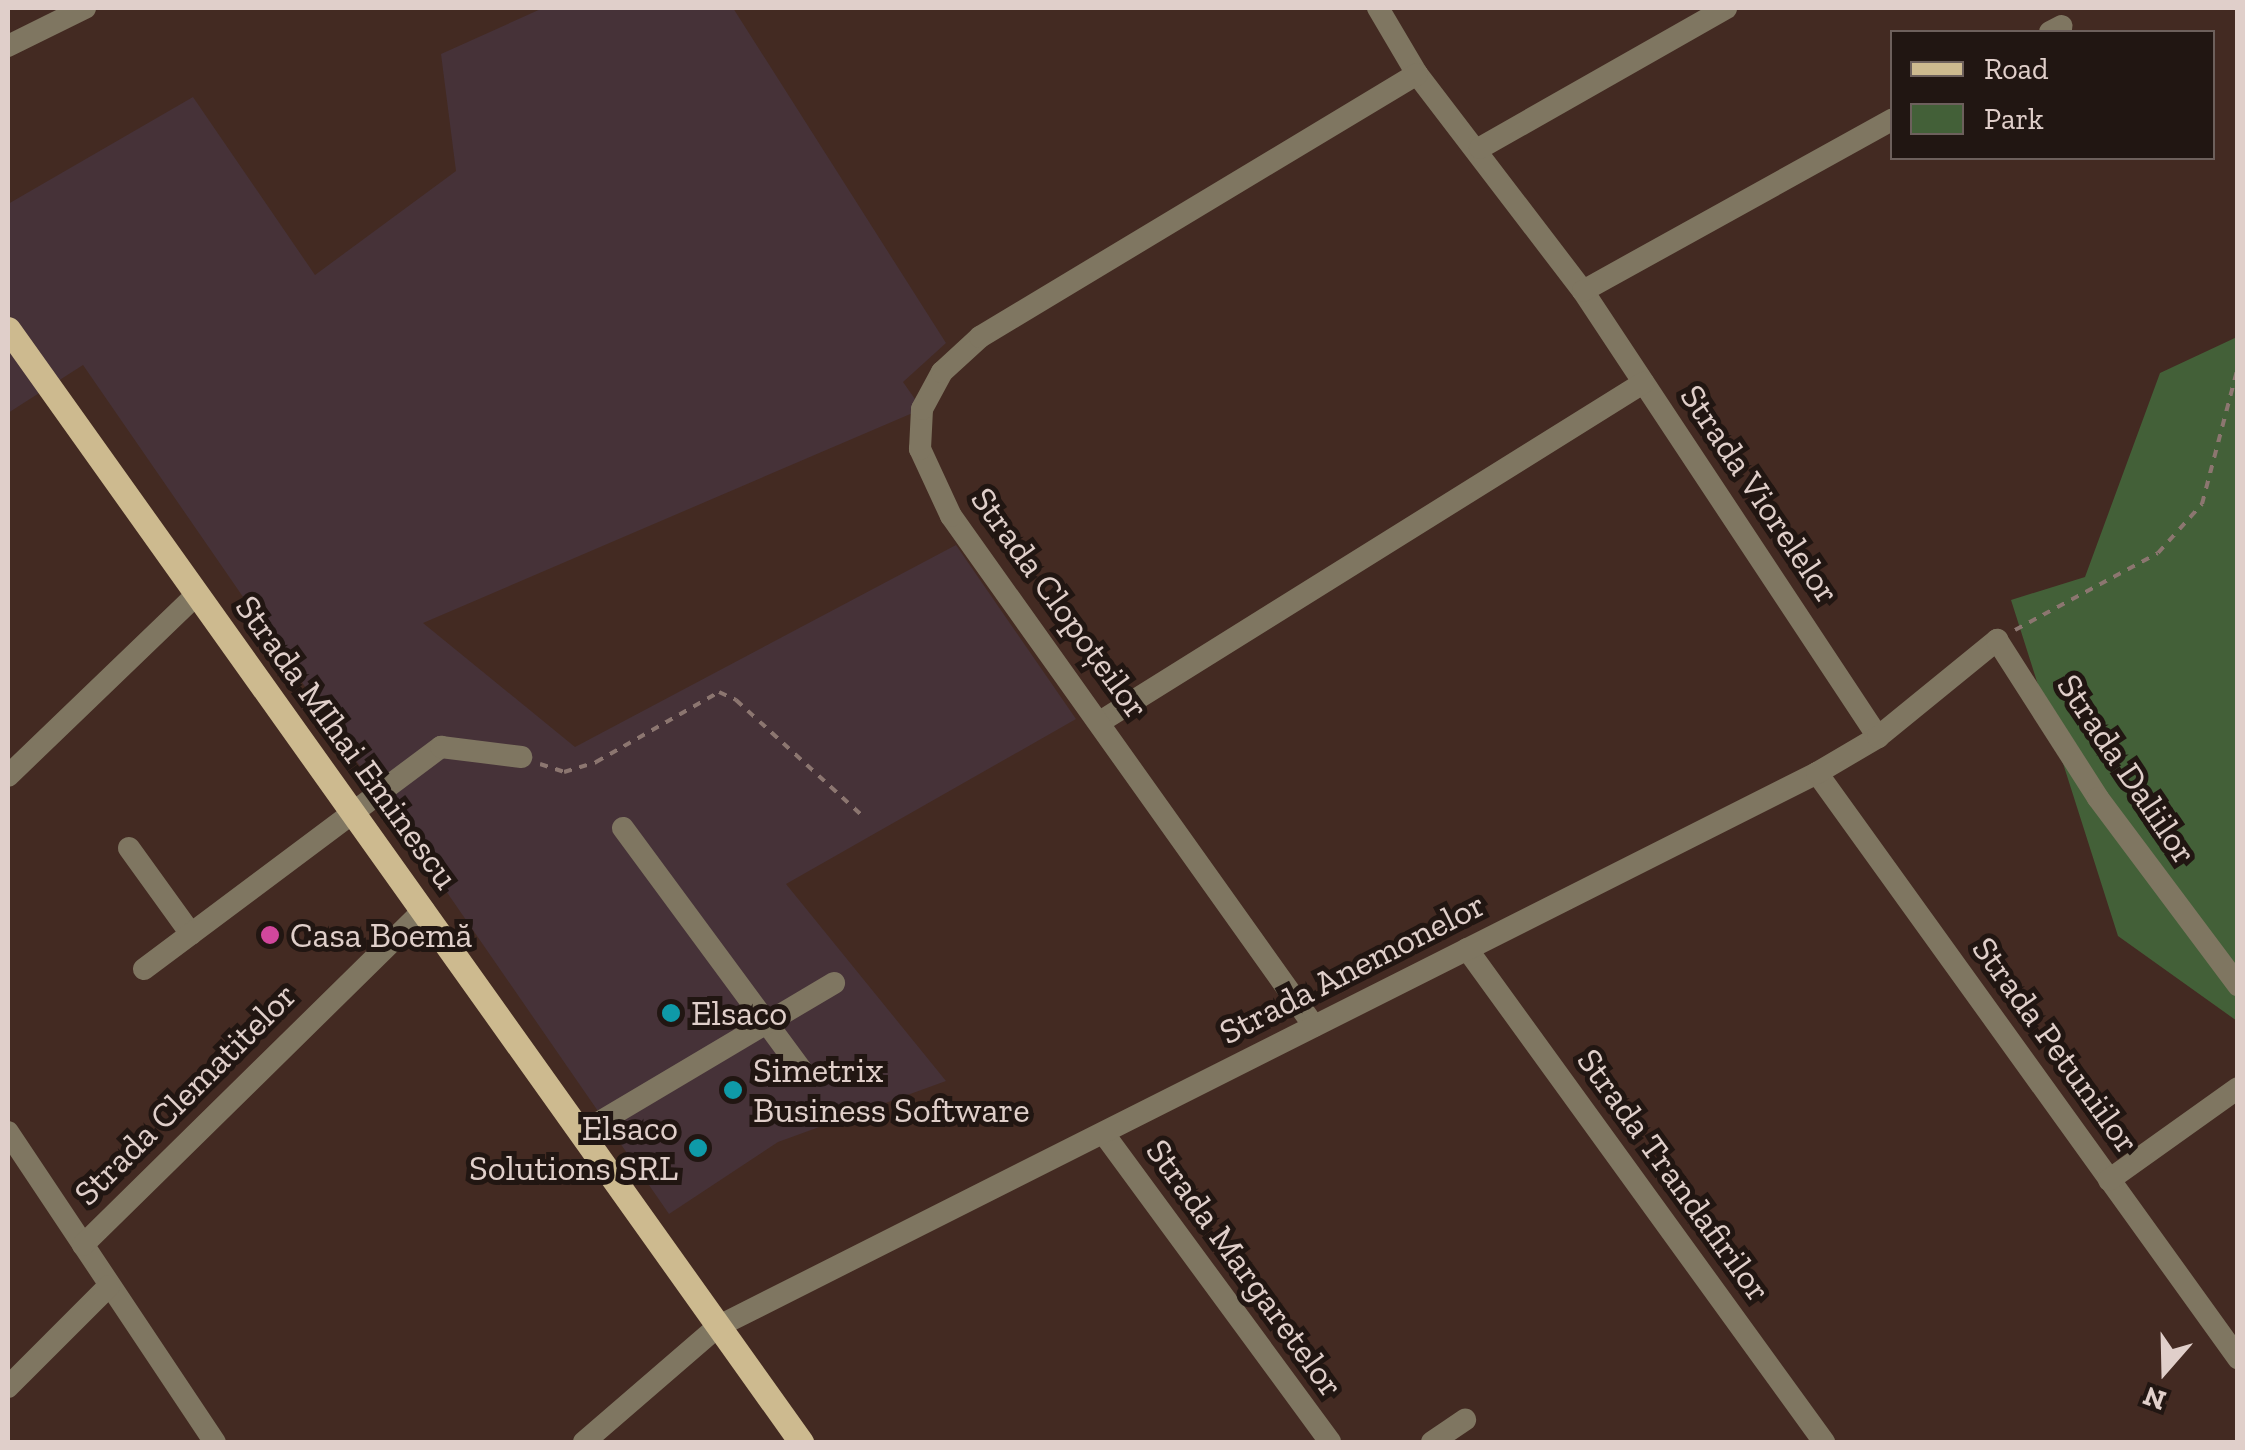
<!DOCTYPE html>
<html>
<head>
<meta charset="utf-8">
<style>
	body { margin:0 }
	#map { position:relative; width:2245px; height:1450px; overflow:hidden; background:#432a22; font-family:"Zilla Slab",serif }
	div>[style] { position:absolute }
	.industrial>* { inset:0; background:#463238 }
	.green>* { inset:0; background:#436038 }
	.path>* { height:4px; margin-top:-2px; transform-origin:0; background:repeating-linear-gradient(90deg,#8c7670 0 8px,transparent 0 16px) }
	.minor>* { height:22px; margin:-11px; padding:0 11px; transform-origin:11px; border-radius:11px; background:#7f7661 }
	.major>* { height:25px; margin:-12.5px; padding:0 12.5px; transform-origin:12.5px; border-radius:12.5px; background:#cdba8f }
	.dots>* { width:28px; height:28px; translate:-50% -50%; box-sizing:border-box; border:5px solid #211612; border-radius:50% }
	span { translate:-50% -50%; white-space:nowrap; text-align:center; line-height:1.15; -webkit-text-stroke:10px #211612; paint-order:stroke }
	.street-label { font-size:35px; color:#e0cfca }
	.poi-label { font-size:35px; color:#e0cfca }
	.left { translate:0 -50%; text-align:left }
	.right { translate:-100% -50%; text-align:right }
	.frame { position:absolute; inset:0; border:10px solid #e0cfca; pointer-events:none }
	.legend { position:absolute; left:1890px; top:30px; width:325px; height:130px; box-sizing:border-box; background:#211612; border:2px solid #6d605c; margin:0; padding:12px 18px; list-style:none; font-size:30px; color:#e0cfca }
	.legend li { display:flex; align-items:center; gap:20px; height:50px }
	.legend b { width:50px; border:2px solid #6d605c }
	.north { position:absolute; left:2115px; top:1320px; width:100px; height:100px; -webkit-text-stroke:8px #211612; paint-order:stroke; rotate:200deg; font-size:28px; font-weight:700; line-height:40px; text-align:center; color:#e0cfca }
	.north::after { content:''; display:block; margin:auto; width:35px; height:45px; background:#e0cfca; clip-path:polygon(50% 0,100% 100%,50% 72%,0 100%) }
</style>
</head>
<body>
<div id="map">
	<div class="industrial">
		<i style="clip-path:polygon(543px 8px,733px 8px,946px 343px,903px 382px,922px 409px,423px 623px,575px 747px,956px 545px,1076px 719px,786px 884px,946px 1081px,778px 1142px,669px 1214px,83px 365px,8px 413px,8px 204px,193px 97px,315px 275px,456px 171px,441px 54px)"></i>
	</div>
	<div class="green">
		<i style="clip-path:polygon(2237px 337px,2237px 1021px,2118px 936px,2011px 600px,2085px 577px,2160px 373px)"></i>
	</div>
	<div class="path">
		<i style="left:2015px;top:630px;width:162px;rotate:-28.3deg"></i>
		<i style="left:2158px;top:553px;width:66px;rotate:-48.1deg"></i>
		<i style="left:2202px;top:504px;width:142px;rotate:-75.3deg"></i>
		<i style="left:540px;top:764px;width:25px;rotate:18deg"></i>
		<i style="left:564px;top:772px;width:34px;rotate:-17deg"></i>
		<i style="left:596px;top:762px;width:142px;rotate:-29.6deg"></i>
		<i style="left:719px;top:692px;width:19px;rotate:25deg"></i>
		<i style="left:736px;top:700px;width:175px;rotate:42.5deg"></i>
	</div>
	<div class="minor">
		<i style="left:1378px;top:8px;width:77px;rotate:59.4deg"></i>
		<i style="left:1417px;top:74px;width:273px;rotate:52.6deg"></i>
		<i style="left:1583px;top:291px;width:535px;rotate:56.52deg"></i>
		<i style="left:2050px;top:32px;width:13px;rotate:-27deg"></i>
		<i style="left:8px;top:46px;width:86px;rotate:-26.3deg"></i>
		<i style="left:1480px;top:148px;width:283px;rotate:-29.6deg"></i>
		<i style="left:1583px;top:291px;width:353px;rotate:-29deg"></i>
		<i style="left:1103px;top:720px;width:637px;rotate:-31.97deg"></i>
		<i style="left:1817px;top:773px;width:721px;rotate:54.26deg"></i>
		<i style="left:8px;top:776px;width:262px;rotate:-43.9deg"></i>
		<i style="left:623px;top:828px;width:307px;rotate:53.6deg"></i>
		<i style="left:129px;top:848px;width:106px;rotate:54.2deg"></i>
		<i style="left:1467px;top:949px;width:609px;rotate:54.09deg"></i>
		<i style="left:144px;top:969px;width:371px;rotate:-36.8deg"></i>
		<i style="left:441px;top:747px;width:81px;rotate:7.1deg"></i>
		<i style="left:1314px;top:1026px;width:626px;rotate:-125.44deg"></i>
		<i style="left:951px;top:516px;width:74px;rotate:-114.8deg"></i>
		<i style="left:920px;top:449px;width:40px;rotate:-87.1deg"></i>
		<i style="left:922px;top:409px;width:42px;rotate:-61.6deg"></i>
		<i style="left:942px;top:372px;width:52px;rotate:-42.6deg"></i>
		<i style="left:980px;top:337px;width:510px;rotate:-31.04deg"></i>
		<i style="left:8px;top:1132px;width:373px;rotate:56.3deg"></i>
		<i style="left:583px;top:1132px;width:292px;rotate:-30.7deg"></i>
		<i style="left:1104px;top:1134px;width:382px;rotate:53.7deg"></i>
		<i style="left:2109px;top:1180px;width:158px;rotate:-35.5deg"></i>
		<i style="left:83px;top:1245px;width:478px;rotate:-44.5deg"></i>
		<i style="left:8px;top:1387px;width:143px;rotate:-45deg"></i>
		<i style="left:584px;top:1442px;width:176px;rotate:-40.8deg"></i>
		<i style="left:717px;top:1327px;width:1232px;rotate:-26.73deg"></i>
		<i style="left:1817px;top:773px;width:71px;rotate:-30.5deg"></i>
		<i style="left:1878px;top:737px;width:154px;rotate:-39.2deg"></i>
		<i style="left:1997px;top:640px;width:188px;rotate:57.4deg"></i>
		<i style="left:2098px;top:798px;width:234px;rotate:53.2deg"></i>
		<i style="left:1432px;top:1442px;width:40px;rotate:-34deg"></i>
	</div>
	<div class="major">
		<i style="left:8px;top:329px;width:1367px;rotate:54.53deg"></i>
	</div>
	<div class="dots">
		<i style="left:270px;top:935px;background:#d1479c"></i>
		<i style="left:671px;top:1013px;background:#0f9aa8"></i>
		<i style="left:733px;top:1090px;background:#0f9aa8"></i>
		<i style="left:698px;top:1148px;background:#0f9aa8"></i>
	</div>
	<div class="street-label">
		<span style="left:1760px;top:494px;rotate:56deg">Strada Viorelelor</span>
		<span style="left:1060px;top:603px;rotate:54deg">Strada Clopoțeilor</span>
		<span style="left:347px;top:742px;rotate:54deg">Strada MIhai Eminescu</span>
		<span style="left:2127px;top:769px;rotate:56deg">Strada Daliilor</span>
		<span style="left:1352px;top:968px;rotate:-27deg">Strada Anemonelor</span>
		<span style="left:2056px;top:1045px;rotate:54deg">Strada Petuniilor</span>
		<span style="left:185px;top:1094px;rotate:-45deg">Strada Clematitelor</span>
		<span style="left:1674px;top:1175px;rotate:54deg">Strada Trandafirilor</span>
		<span style="left:1245px;top:1268px;rotate:54deg">Strada Margaretelor</span>
	</div>
	<div class="poi-label">
		<span class="left" style="left:290px;top:935px">Casa Boemă</span>
		<span class="left" style="left:691px;top:1013px">Elsaco</span>
		<span class="left" style="left:753px;top:1090px">Simetrix<br>Business Software</span>
		<span class="right" style="left:678px;top:1148px">Elsaco<br>Solutions SRL</span>
	</div>
	<div class="frame"></div>
	<ul class="legend">
	<li><b style="height:12px;background:#cdba8f"></b>Road</li>
	<li><b style="height:28px;background:#436038"></b>Park</li>
	</ul>
	<div class="north">N</div>
</div>
</body>
</html>
